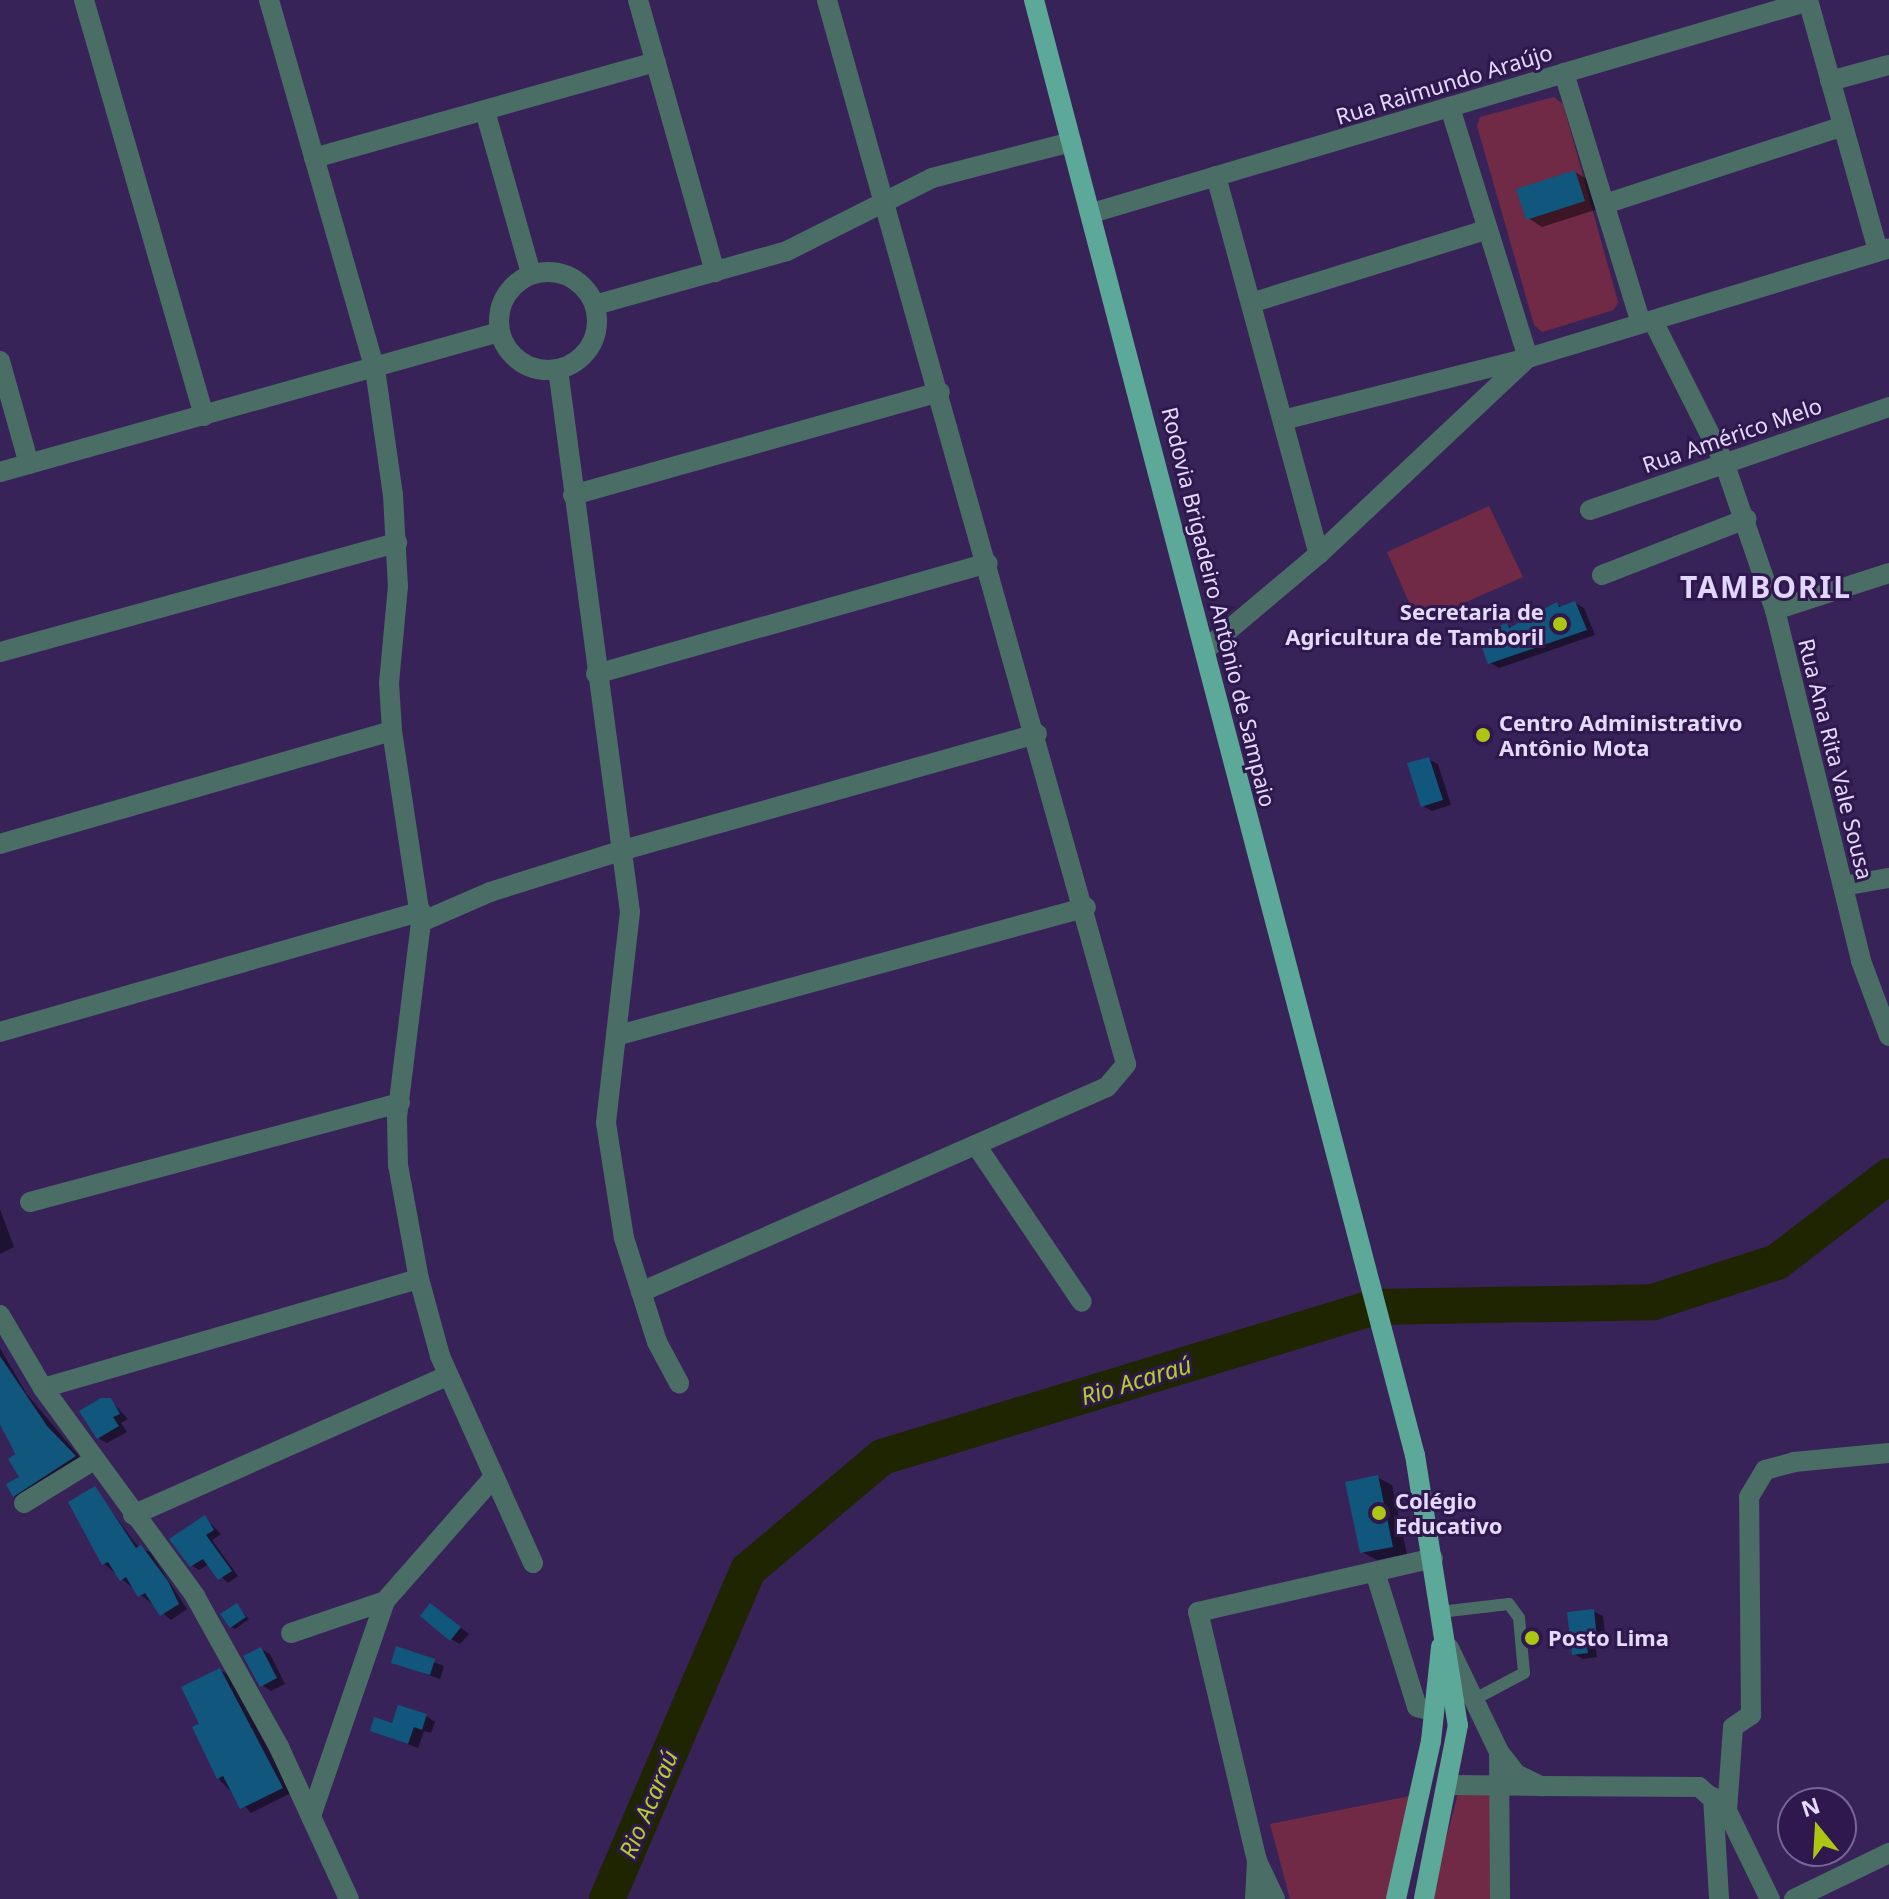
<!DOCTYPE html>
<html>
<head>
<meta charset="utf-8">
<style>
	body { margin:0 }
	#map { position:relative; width:1889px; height:1899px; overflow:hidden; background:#382359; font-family:"Noto Sans",sans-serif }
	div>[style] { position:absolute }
	.green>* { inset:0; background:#712a45 }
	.shadow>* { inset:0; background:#0007 }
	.river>* { height:36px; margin:-18px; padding:0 18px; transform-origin:18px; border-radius:18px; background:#1e2500 }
	.building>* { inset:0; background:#11567c }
	.service>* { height:12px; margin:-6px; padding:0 6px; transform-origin:6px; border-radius:6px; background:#4a6d66 }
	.minor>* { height:20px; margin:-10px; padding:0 10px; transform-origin:10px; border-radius:10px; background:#4a6d66 }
	.minor>.ring { margin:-10px; padding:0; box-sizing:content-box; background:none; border:20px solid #4a6d66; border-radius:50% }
	.tertiary>* { height:20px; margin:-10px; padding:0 10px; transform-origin:10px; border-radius:10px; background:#4a6d66 }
	.primary>* { height:20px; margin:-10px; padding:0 10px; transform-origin:10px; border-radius:10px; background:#5da999 }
	.dots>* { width:22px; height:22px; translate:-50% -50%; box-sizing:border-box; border:4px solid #2e184d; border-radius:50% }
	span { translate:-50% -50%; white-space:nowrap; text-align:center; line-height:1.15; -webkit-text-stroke:6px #2e184d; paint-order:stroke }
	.street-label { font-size:22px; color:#e4dafc }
	.poi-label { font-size:22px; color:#e4dafc; font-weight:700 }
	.right { translate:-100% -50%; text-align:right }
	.left { translate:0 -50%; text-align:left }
	.water-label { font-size:24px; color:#b4cf29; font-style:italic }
	.district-label { font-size:30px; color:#e2d5fe; font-weight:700; letter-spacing:2px }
	.north { position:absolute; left:1777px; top:1787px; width:80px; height:80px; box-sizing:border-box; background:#2e184d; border:2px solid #776693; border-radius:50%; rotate:342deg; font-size:22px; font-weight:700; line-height:32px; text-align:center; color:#e4dafc }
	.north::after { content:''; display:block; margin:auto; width:28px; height:36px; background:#acc613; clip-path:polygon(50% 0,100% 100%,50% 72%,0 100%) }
</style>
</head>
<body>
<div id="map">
	<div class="green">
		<i style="clip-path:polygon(1554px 97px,1563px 104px,1618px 302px,1614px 310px,1542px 332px,1534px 325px,1477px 126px,1480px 117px)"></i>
		<i style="clip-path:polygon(1489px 506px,1523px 577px,1418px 623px,1387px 552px)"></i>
		<i style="clip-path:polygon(1463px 1775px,1492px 1777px,1497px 1899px,1430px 1899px)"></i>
		<i style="clip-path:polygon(1415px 1795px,1387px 1899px,1290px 1899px,1270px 1824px)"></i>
	</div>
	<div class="shadow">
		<i style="clip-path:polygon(1575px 172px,1590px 181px,1598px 209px,1542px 227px,1528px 218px)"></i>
		<i style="clip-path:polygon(1575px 603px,1584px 608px,1595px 635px,1499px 668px,1489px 662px,1507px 625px,1513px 628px,1557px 604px,1563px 608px)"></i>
		<i style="clip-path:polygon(1428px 759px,1438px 764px,1451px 805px,1432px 811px,1423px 806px)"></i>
		<i style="clip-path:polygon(0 1209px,14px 1247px,0 1254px)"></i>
		<i style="clip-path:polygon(0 1348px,26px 1393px,83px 1461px,22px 1500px,14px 1496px,22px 1477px,18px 1455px,0 1425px)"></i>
		<i style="clip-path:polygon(110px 1400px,128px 1419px,121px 1423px,127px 1432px,107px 1443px,98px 1438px)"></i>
		<i style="clip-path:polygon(1377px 1477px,1392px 1485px,1407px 1554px,1377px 1560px,1362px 1552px)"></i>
		<i style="clip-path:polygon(95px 1489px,139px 1548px,150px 1552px,187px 1609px,171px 1620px,103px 1563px)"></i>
		<i style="clip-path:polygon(205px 1518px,221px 1534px,212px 1540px,238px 1576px,228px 1583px,209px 1564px,199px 1570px,191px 1565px)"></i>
		<i style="clip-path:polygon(237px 1605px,249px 1619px,235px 1629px,231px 1627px)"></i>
		<i style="clip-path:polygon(440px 1611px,469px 1634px,460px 1644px,451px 1639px)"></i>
		<i style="clip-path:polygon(1593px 1611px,1603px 1616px,1606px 1644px,1595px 1645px,1597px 1657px,1583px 1659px,1574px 1654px)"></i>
		<i style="clip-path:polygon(261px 1649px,270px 1654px,285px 1684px,271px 1691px,262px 1685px)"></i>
		<i style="clip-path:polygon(398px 1649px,444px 1666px,440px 1679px,394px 1662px)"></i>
		<i style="clip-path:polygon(220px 1670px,229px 1675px,291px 1793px,251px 1813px,218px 1778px,202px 1725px)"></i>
		<i style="clip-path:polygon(426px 1716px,435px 1722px,431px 1733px,424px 1731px,418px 1748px,372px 1731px)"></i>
	</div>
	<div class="river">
		<i style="left:607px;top:1899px;width:358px;rotate:-66.8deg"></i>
		<i style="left:748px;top:1570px;width:175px;rotate:-40.1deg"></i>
		<i style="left:882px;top:1457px;width:515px;rotate:-16.92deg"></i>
		<i style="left:1375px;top:1307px;width:278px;rotate:-1deg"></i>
		<i style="left:1653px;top:1302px;width:130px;rotate:-17.9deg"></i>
		<i style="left:1777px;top:1262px;width:141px;rotate:-37.5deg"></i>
	</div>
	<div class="building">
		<i style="clip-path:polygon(1575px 170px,1585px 201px,1526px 220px,1516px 189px)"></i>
		<i style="clip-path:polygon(1575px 601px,1587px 630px,1488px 664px,1479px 640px,1487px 638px,1485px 631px,1507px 623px,1509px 628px,1557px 602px,1559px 607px)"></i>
		<i style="clip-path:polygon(1429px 757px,1443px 800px,1421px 807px,1407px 763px)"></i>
		<i style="clip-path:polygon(0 1356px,47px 1426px,76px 1456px,13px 1497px,6px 1484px,19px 1477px,8px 1459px,15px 1454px,12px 1447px,0 1425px)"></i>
		<i style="clip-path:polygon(101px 1398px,111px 1398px,120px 1414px,113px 1417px,119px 1426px,97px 1439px,79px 1411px)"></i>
		<i style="clip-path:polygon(1378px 1475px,1393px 1547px,1360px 1553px,1345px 1482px)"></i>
		<i style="clip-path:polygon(95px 1486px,136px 1548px,141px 1545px,168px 1581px,179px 1604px,160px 1616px,145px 1593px,138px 1597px,126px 1577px,120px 1581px,108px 1562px,102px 1565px,68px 1502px)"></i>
		<i style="clip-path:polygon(205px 1515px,214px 1530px,206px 1535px,232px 1571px,218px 1580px,203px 1559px,190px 1567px,169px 1539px)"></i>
		<i style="clip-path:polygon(237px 1603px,246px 1617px,230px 1628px,220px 1614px)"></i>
		<i style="clip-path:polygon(430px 1603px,461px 1627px,450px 1641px,420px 1616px)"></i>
		<i style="clip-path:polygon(1594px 1609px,1597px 1639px,1586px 1641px,1588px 1653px,1572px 1655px,1567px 1612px)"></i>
		<i style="clip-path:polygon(396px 1646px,435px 1659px,430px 1675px,391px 1663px)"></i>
		<i style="clip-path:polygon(261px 1647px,277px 1678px,260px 1687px,243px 1656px)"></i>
		<i style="clip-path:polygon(220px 1668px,283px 1788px,240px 1809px,223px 1776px,217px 1779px,192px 1727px,199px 1724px,181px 1687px)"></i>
		<i style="clip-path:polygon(398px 1705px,427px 1714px,422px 1730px,414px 1727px,408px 1744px,370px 1731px,374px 1717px,392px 1723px)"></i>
	</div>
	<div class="service">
		<i style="left:1440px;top:1612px;width:69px;rotate:-6.6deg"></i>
		<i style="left:1509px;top:1604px;width:17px;rotate:54deg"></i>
		<i style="left:1519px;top:1618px;width:55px;rotate:84.8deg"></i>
		<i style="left:1524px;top:1673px;width:58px;rotate:152.1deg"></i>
	</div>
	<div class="minor">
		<i style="left:84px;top:0;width:433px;rotate:73.9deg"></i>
		<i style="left:269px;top:0;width:384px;rotate:74deg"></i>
		<i style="left:375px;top:369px;width:127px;rotate:81.9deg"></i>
		<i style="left:393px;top:495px;width:91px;rotate:86.9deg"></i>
		<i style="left:398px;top:586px;width:97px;rotate:95.3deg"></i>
		<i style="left:389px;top:683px;width:48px;rotate:86.4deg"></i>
		<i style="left:392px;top:731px;width:193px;rotate:81.4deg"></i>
		<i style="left:421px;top:922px;width:197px;rotate:97deg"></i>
		<i style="left:397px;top:1118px;width:47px;rotate:88.8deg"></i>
		<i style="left:398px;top:1165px;width:116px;rotate:79.6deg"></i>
		<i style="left:419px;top:1279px;width:80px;rotate:74.7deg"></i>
		<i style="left:440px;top:1356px;width:227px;rotate:65.8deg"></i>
		<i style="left:638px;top:0;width:283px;rotate:74.2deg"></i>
		<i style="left:1808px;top:0;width:261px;rotate:74.4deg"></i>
		<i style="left:1564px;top:73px;width:254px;rotate:-16.4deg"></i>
		<i style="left:1830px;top:81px;width:61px;rotate:-15.2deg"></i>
		<i style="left:485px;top:111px;width:169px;rotate:74.2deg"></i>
		<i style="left:314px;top:158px;width:355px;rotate:-15.7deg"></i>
		<i style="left:1216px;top:176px;width:392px;rotate:74.8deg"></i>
		<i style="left:1605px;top:204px;width:250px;rotate:-18.1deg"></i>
		<i class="ring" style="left:499px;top:272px;width:78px;height:78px"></i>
		<i style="left:1251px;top:303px;width:248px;rotate:-17.3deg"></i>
		<i style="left:595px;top:305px;width:199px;rotate:-15.7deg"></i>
		<i style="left:787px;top:251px;width:162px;rotate:-26.7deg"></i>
		<i style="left:932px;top:178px;width:144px;rotate:-14.5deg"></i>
		<i style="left:0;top:361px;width:107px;rotate:74.3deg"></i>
		<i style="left:558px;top:369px;width:548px;rotate:82.45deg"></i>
		<i style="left:630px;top:912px;width:212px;rotate:96.5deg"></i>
		<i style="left:606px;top:1123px;width:116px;rotate:81.1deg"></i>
		<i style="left:624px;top:1238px;width:109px;rotate:72.4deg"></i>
		<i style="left:657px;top:1342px;width:47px;rotate:61.8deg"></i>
		<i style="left:1283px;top:420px;width:253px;rotate:-14.2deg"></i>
		<i style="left:1528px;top:358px;width:263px;rotate:-107.3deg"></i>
		<i style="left:0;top:472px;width:518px;rotate:-15.67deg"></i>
		<i style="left:573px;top:495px;width:381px;rotate:-15.7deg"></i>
		<i style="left:1590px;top:510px;width:316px;rotate:-19deg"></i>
		<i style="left:1602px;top:575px;width:155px;rotate:-21.3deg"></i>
		<i style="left:1775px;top:610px;width:361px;rotate:76.2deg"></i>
		<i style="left:1861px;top:961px;width:80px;rotate:69.5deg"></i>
		<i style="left:0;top:652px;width:412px;rotate:-15.4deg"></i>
		<i style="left:596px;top:674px;width:407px;rotate:-15.8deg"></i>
		<i style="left:0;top:844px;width:408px;rotate:-16.1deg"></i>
		<i style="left:1843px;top:886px;width:47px;rotate:-9.9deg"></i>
		<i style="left:421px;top:922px;width:75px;rotate:-23.5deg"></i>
		<i style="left:490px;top:892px;width:136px;rotate:-17.5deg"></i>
		<i style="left:620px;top:851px;width:433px;rotate:-15.7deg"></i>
		<i style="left:0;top:1032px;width:438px;rotate:-16deg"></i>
		<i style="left:619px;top:1035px;width:484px;rotate:-15.3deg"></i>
		<i style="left:976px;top:1145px;width:189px;rotate:56deg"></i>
		<i style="left:30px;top:1202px;width:383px;rotate:-15deg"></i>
		<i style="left:641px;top:1292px;width:509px;rotate:-23.75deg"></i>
		<i style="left:1107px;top:1087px;width:30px;rotate:-50deg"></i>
		<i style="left:1126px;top:1064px;width:1105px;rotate:-105.7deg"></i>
		<i style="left:43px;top:1388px;width:391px;rotate:-16.2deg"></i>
		<i style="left:24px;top:1503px;width:82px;rotate:-31.6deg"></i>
		<i style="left:133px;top:1515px;width:343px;rotate:-23.9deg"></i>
		<i style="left:1375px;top:1572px;width:141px;rotate:72.7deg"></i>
		<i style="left:1417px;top:1707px;width:16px;rotate:15deg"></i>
		<i style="left:291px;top:1633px;width:99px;rotate:-18.8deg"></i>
		<i style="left:1499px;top:1752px;width:147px;rotate:89.6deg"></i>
		<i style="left:1448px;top:1785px;width:93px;rotate:0.6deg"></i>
		<i style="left:1713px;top:1797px;width:102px;rotate:86.6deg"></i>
		<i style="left:1727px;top:1811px;width:84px;rotate:-85.9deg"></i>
		<i style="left:1733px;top:1727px;width:22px;rotate:-34deg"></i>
		<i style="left:1751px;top:1715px;width:218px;rotate:-90.5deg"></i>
		<i style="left:1749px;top:1497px;width:31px;rotate:-59deg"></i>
		<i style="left:1765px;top:1470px;width:30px;rotate:-15deg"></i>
		<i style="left:1794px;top:1462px;width:95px;rotate:-5.4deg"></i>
		<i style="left:311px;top:1816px;width:227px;rotate:-71deg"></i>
		<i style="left:385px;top:1601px;width:165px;rotate:-48.7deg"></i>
		<i style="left:1255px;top:1899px;width:38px;rotate:-87deg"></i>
		<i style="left:1275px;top:1899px;width:42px;rotate:-115.3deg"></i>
		<i style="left:1257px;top:1861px;width:256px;rotate:-103.3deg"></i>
		<i style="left:1198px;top:1612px;width:241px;rotate:-12.9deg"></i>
		<i style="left:1794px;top:1899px;width:106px;rotate:-25.8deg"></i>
	</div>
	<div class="tertiary">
		<i style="left:1092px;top:213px;width:492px;rotate:-16.5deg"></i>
		<i style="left:1564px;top:73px;width:262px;rotate:72.9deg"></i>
		<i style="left:1653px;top:321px;width:158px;rotate:63.3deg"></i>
		<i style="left:1724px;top:462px;width:157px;rotate:71deg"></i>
		<i style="left:1775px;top:610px;width:120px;rotate:-18deg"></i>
		<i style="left:1206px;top:649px;width:148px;rotate:-40.1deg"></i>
		<i style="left:1319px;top:554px;width:287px;rotate:-43.2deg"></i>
		<i style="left:1528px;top:358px;width:377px;rotate:-16.9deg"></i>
		<i style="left:0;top:1315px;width:85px;rotate:59.5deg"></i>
		<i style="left:43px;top:1388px;width:258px;rotate:53.8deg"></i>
		<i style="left:195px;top:1596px;width:173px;rotate:60.9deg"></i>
		<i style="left:279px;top:1747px;width:167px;rotate:65.3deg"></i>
		<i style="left:1449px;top:1648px;width:115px;rotate:64.3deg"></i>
		<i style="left:1499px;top:1752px;width:28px;rotate:52deg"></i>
		<i style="left:1516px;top:1774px;width:28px;rotate:26deg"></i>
		<i style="left:1541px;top:1786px;width:158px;rotate:0.4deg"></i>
		<i style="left:1699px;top:1787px;width:37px;rotate:41deg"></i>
		<i style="left:1727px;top:1811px;width:98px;rotate:64deg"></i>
	</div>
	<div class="primary">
		<i style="left:1034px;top:0;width:1504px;rotate:75.33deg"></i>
		<i style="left:1415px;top:1455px;width:273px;rotate:81deg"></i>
		<i style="left:1458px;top:1725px;width:177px;rotate:101.1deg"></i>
		<i style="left:1396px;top:1899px;width:162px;rotate:-77.5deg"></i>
		<i style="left:1431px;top:1741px;width:95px;rotate:-83.9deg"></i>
	</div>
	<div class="dots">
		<i style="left:1560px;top:624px;background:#acc613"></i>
		<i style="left:1483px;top:735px;background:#acc613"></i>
		<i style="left:1379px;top:1513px;background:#acc613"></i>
		<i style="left:1532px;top:1638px;background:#acc613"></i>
	</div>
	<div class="street-label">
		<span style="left:1444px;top:84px;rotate:-17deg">Rua Raimundo Araújo</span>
		<span style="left:1732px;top:435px;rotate:-19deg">Rua Américo Melo</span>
		<span style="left:1219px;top:607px;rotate:76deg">Rodovia Brigadeiro Antônio de Sampaio</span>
		<span style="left:1836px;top:759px;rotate:76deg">Rua Ana Rita Vale Sousa</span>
	</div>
	<div class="poi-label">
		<span class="right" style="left:1544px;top:624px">Secretaria de<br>Agricultura de Tamboril</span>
		<span class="left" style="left:1499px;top:735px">Centro Administrativo<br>Antônio Mota</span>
		<span class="left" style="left:1395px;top:1513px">Colégio<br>Educativo</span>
		<span class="left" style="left:1548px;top:1638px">Posto Lima</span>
	</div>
	<div class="water-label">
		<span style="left:1136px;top:1380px;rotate:-17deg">Rio Acaraú</span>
		<span style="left:648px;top:1804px;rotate:-67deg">Rio Acaraú</span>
	</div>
	<div class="district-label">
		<span style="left:1766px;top:587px">TAMBORIL</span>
	</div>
	<div class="north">N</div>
</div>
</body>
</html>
